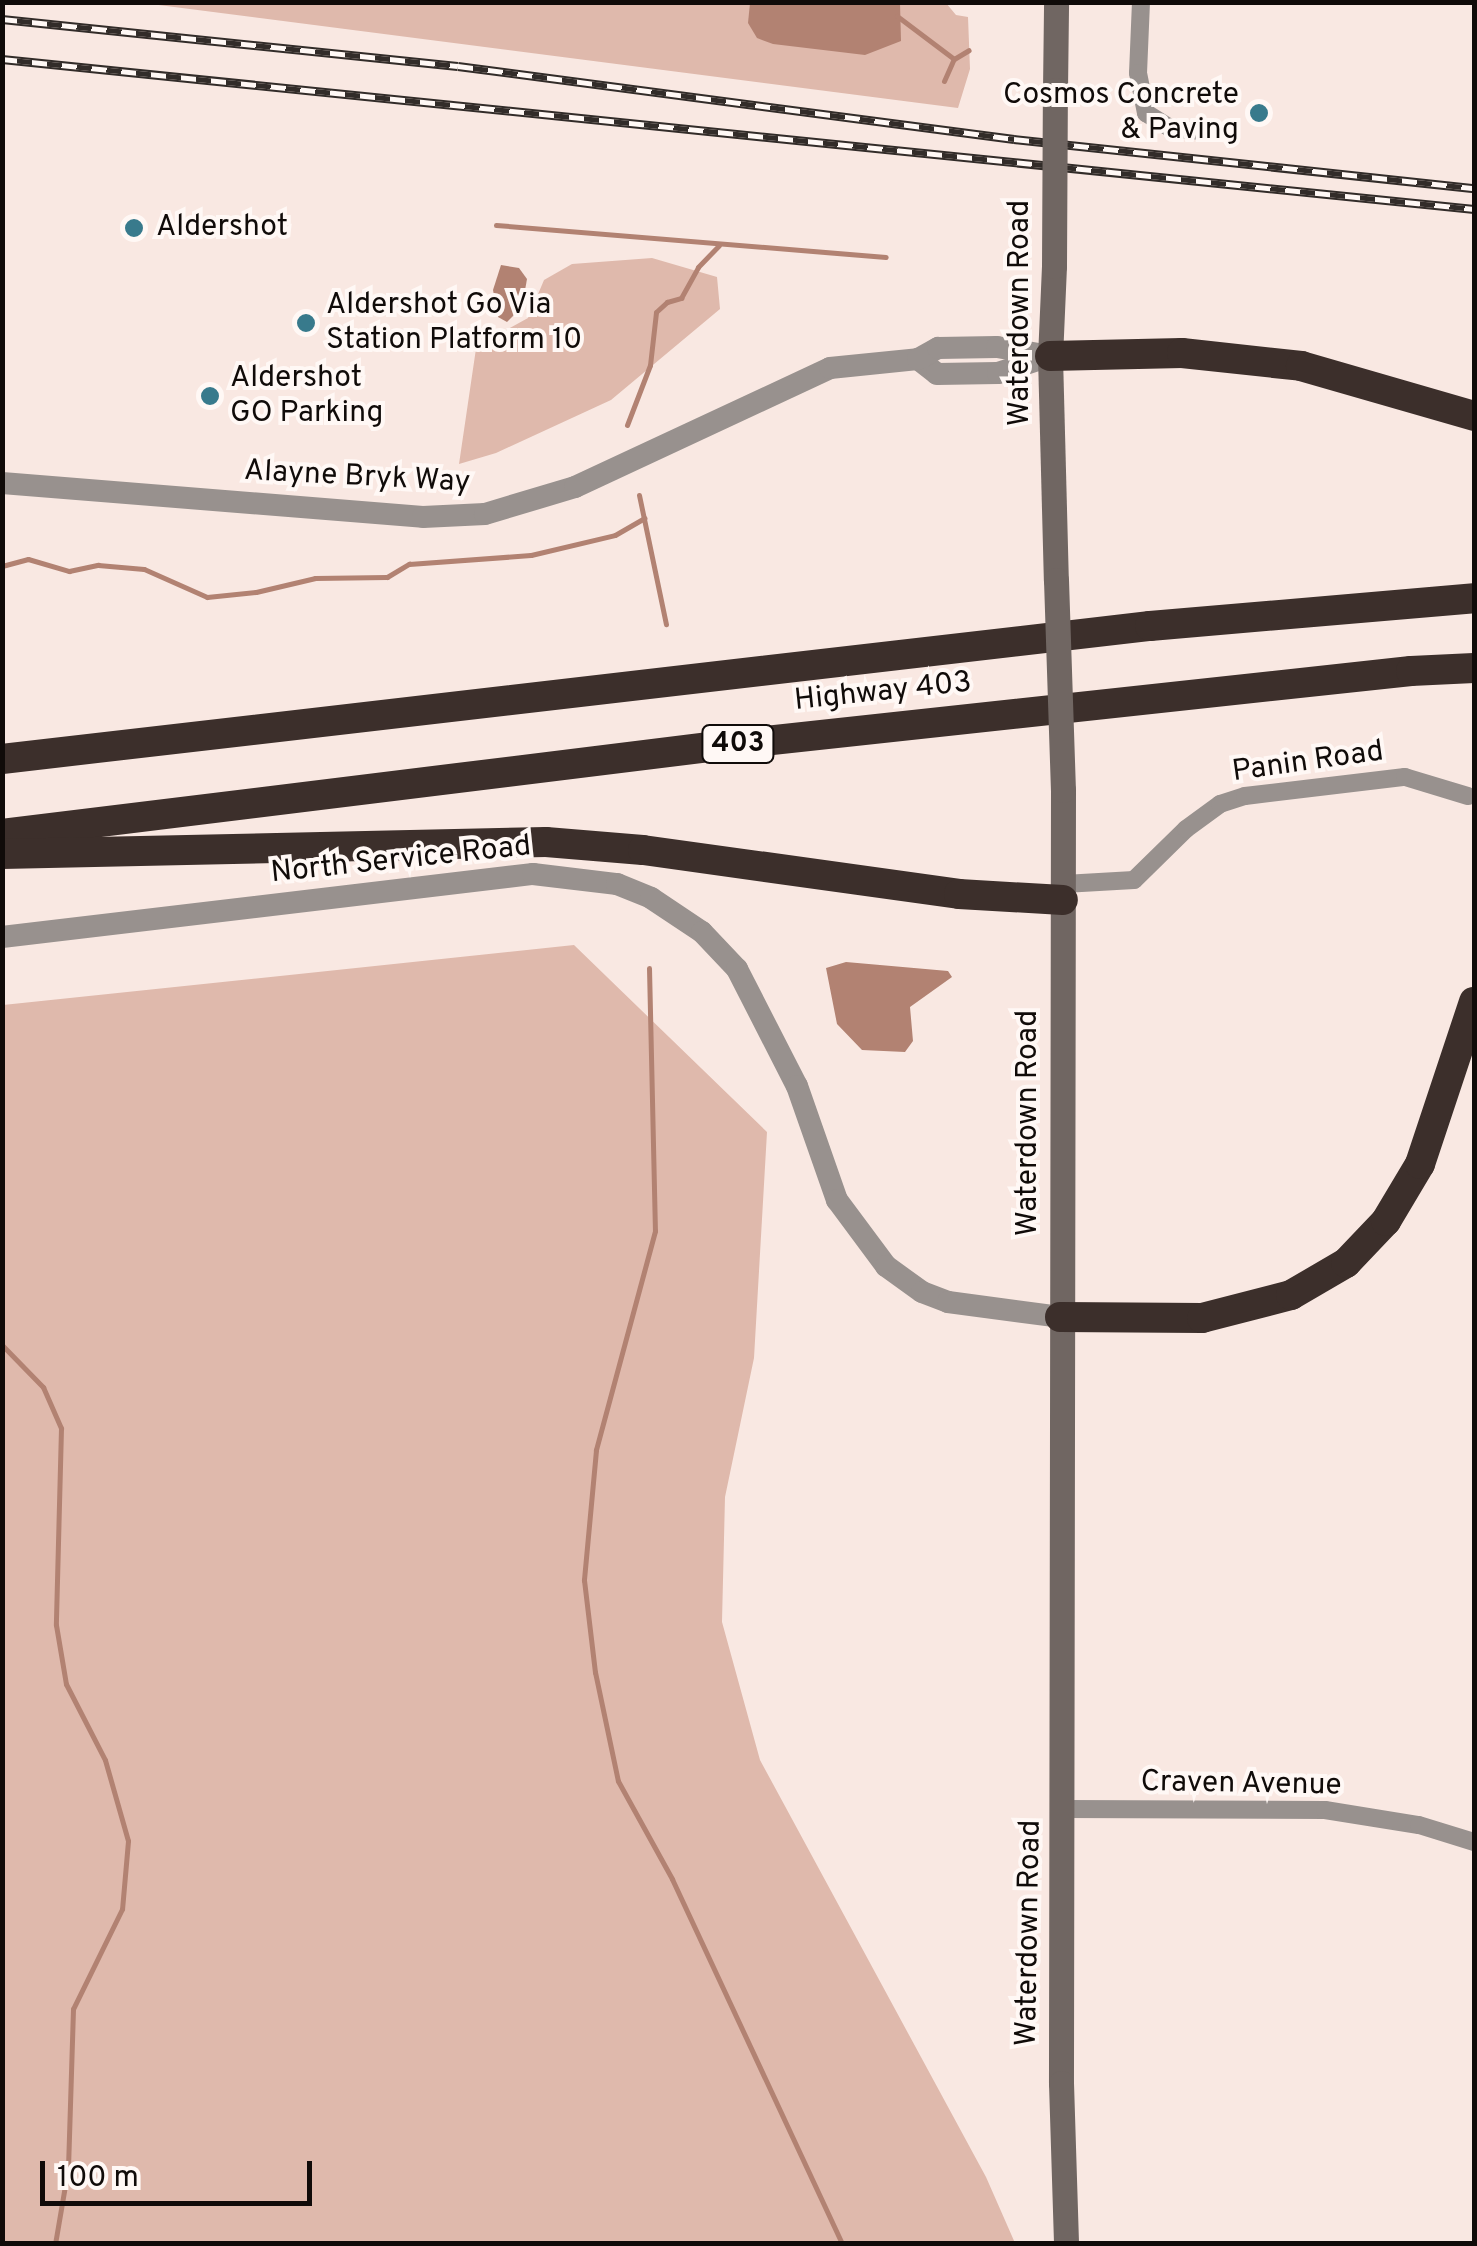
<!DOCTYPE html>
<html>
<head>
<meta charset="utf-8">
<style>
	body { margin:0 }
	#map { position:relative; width:1477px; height:2246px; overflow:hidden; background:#f9e8e2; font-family:Overpass,sans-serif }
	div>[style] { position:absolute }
	.green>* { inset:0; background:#dfb9ac }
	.water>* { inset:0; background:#b28272 }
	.stream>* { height:5px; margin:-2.5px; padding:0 2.5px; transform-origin:2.5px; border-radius:2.5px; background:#b28272 }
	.minor>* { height:18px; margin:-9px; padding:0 9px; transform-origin:9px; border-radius:9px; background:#98918e }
	.tertiary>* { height:22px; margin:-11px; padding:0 11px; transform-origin:11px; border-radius:11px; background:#98918e }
	.secondary>* { height:25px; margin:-12.5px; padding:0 12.5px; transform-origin:12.5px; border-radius:12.5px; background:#706662 }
	.motorway>* { height:30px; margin:-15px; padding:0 15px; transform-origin:15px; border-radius:15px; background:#3c2f2b }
	.rail>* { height:9px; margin-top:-4.5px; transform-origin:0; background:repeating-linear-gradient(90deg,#fff8f5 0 15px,#322c29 0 30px); box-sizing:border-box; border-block:2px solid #322c29 }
	.secondary-bridge>* { height:25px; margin:-12.5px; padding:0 12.5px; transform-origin:12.5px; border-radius:12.5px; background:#706662 }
	.dots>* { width:28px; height:28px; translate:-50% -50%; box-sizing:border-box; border:5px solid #fff8f5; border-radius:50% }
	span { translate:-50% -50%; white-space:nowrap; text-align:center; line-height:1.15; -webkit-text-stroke:8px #fff8f5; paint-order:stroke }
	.shield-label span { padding:2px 8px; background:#fff8f5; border:2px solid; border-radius:8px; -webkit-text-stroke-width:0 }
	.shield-label { font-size:28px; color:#100b09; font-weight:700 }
	.poi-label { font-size:30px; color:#100b09 }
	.right { translate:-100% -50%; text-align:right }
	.left { translate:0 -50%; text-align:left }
	.street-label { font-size:30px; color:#100b09 }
	.frame { position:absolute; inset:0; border:5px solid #100b09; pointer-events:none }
	.scale { position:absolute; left:40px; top:2161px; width:272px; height:45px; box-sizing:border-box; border:5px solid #100b09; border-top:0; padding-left:12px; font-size:30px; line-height:35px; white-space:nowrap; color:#100b09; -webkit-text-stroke:8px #fff8f5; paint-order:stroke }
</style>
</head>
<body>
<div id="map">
	<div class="green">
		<i style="clip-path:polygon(143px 3px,946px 3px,956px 15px,968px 17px,970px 69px,958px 108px)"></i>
		<i style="clip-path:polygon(652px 258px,717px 277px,720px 309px,611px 400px,496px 453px,459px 464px,478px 335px,506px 330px,528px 318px,544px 280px,572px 264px)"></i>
		<i style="clip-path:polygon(574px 945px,767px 1132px,754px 1358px,725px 1497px,722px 1622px,760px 1760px,986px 2177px,1015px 2243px,3px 2243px,3px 1005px)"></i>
	</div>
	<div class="water">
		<i style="clip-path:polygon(750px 3px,900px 3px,901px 41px,865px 55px,773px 44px,757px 38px,748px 23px)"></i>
		<i style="clip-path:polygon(501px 265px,519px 268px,527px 279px,522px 307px,507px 322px,498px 317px,493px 290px)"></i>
		<i style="clip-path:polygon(846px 962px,948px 971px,952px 977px,910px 1007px,913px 1041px,905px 1052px,862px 1050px,837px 1024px,826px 968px)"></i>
	</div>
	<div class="stream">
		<i style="left:897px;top:16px;width:71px;rotate:37deg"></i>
		<i style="left:944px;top:81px;width:24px;rotate:-66deg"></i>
		<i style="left:954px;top:59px;width:17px;rotate:-31deg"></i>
		<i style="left:496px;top:225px;width:391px;rotate:4.7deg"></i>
		<i style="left:627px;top:425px;width:64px;rotate:-69deg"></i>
		<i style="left:650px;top:365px;width:53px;rotate:-83.5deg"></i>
		<i style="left:656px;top:312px;width:15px;rotate:-42deg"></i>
		<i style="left:667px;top:302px;width:15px;rotate:-16deg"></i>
		<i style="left:681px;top:298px;width:35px;rotate:-61deg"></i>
		<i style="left:698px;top:267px;width:30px;rotate:-46deg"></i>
		<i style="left:639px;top:495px;width:132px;rotate:78.2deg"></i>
		<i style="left:2px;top:566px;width:27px;rotate:-15deg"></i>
		<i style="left:28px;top:559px;width:43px;rotate:16.3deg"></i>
		<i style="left:69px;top:571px;width:30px;rotate:-12deg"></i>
		<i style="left:98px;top:565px;width:46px;rotate:5deg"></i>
		<i style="left:144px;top:569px;width:69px;rotate:24deg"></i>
		<i style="left:207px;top:597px;width:49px;rotate:-5.8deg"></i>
		<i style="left:256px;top:592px;width:61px;rotate:-13.3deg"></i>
		<i style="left:315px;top:578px;width:72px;rotate:-0.8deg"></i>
		<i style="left:387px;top:577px;width:26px;rotate:-31deg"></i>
		<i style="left:409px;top:564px;width:122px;rotate:-4.2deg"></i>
		<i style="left:531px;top:555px;width:86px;rotate:-13.4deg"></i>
		<i style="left:615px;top:535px;width:34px;rotate:-30deg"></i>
		<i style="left:649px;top:968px;width:263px;rotate:88.7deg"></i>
		<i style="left:655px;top:1231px;width:227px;rotate:105.1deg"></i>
		<i style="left:596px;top:1450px;width:131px;rotate:95.3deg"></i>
		<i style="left:584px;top:1580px;width:93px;rotate:83.2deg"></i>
		<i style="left:595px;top:1672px;width:111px;rotate:78.1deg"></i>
		<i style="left:618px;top:1781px;width:112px;rotate:61.1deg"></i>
		<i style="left:672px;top:1879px;width:403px;rotate:65deg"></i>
		<i style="left:2px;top:1345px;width:59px;rotate:45.7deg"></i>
		<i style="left:43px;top:1387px;width:45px;rotate:66.3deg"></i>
		<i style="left:61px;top:1428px;width:197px;rotate:91.5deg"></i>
		<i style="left:56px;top:1625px;width:60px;rotate:80.4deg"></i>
		<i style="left:66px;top:1684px;width:85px;rotate:62.8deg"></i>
		<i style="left:105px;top:1760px;width:84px;rotate:74.1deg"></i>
		<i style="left:128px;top:1841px;width:68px;rotate:95deg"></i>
		<i style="left:122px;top:1909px;width:111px;rotate:116.1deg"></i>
		<i style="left:73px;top:2009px;width:159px;rotate:91.8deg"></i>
		<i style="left:68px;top:2168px;width:77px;rotate:99.7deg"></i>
	</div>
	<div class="minor">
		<i style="left:1141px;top:2px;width:71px;rotate:92.4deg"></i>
		<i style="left:1138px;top:73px;width:41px;rotate:78.7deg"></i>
		<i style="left:1146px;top:113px;width:31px;rotate:32deg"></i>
		<i style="left:1172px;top:129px;width:47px;rotate:3.7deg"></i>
		<i style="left:1064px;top:884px;width:70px;rotate:-3.3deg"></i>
		<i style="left:1134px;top:880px;width:73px;rotate:-44.4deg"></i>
		<i style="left:1186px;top:829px;width:42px;rotate:-36.3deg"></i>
		<i style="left:1220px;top:804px;width:26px;rotate:-18deg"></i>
		<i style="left:1245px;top:796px;width:161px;rotate:-6.8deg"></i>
		<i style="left:1405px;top:777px;width:66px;rotate:16.8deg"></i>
		<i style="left:1064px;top:1809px;width:261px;rotate:0.2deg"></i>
		<i style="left:1325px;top:1810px;width:95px;rotate:9.1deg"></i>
		<i style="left:1419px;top:1825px;width:58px;rotate:17.2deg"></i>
	</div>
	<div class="tertiary">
		<i style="left:918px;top:359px;width:24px;rotate:38deg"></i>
		<i style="left:937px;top:374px;width:61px;rotate:-0.9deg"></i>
		<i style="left:998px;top:373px;width:52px;rotate:-18.1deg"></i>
		<i style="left:2px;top:483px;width:422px;rotate:4.6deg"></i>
		<i style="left:423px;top:517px;width:62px;rotate:-2.8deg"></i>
		<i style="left:485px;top:514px;width:94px;rotate:-16.7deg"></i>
		<i style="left:575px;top:487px;width:281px;rotate:-25deg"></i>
		<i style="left:830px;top:368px;width:88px;rotate:-5.8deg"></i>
		<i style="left:918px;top:359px;width:23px;rotate:-29deg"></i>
		<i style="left:938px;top:348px;width:59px;rotate:-1deg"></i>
		<i style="left:997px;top:347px;width:54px;rotate:9.6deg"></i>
		<i style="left:2px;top:937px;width:535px;rotate:-6.77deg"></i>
		<i style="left:533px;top:874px;width:85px;rotate:6.8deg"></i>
		<i style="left:617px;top:884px;width:37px;rotate:22deg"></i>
		<i style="left:651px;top:898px;width:61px;rotate:33.7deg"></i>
		<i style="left:702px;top:932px;width:51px;rotate:46.6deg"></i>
		<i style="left:737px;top:969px;width:131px;rotate:62.9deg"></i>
		<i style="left:797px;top:1086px;width:121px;rotate:70.7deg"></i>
		<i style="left:837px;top:1200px;width:82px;rotate:53.4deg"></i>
		<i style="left:886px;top:1266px;width:44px;rotate:35.8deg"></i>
		<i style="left:922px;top:1292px;width:28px;rotate:21deg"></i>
		<i style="left:948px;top:1302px;width:113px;rotate:7.6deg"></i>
	</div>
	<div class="secondary">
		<i style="left:1055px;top:90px;width:88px;rotate:-89.3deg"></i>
		<i style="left:1054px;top:266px;width:90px;rotate:92.5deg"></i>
		<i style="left:1050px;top:356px;width:224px;rotate:88.5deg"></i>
		<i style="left:1063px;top:790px;width:1293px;rotate:90.09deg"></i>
		<i style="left:1061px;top:2083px;width:161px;rotate:88.2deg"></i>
	</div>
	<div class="motorway">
		<i style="left:1050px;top:356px;width:132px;rotate:-1.3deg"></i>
		<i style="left:1182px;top:353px;width:120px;rotate:6.2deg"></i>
		<i style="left:1301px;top:366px;width:180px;rotate:16.1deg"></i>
		<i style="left:2px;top:759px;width:1156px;rotate:-6.61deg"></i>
		<i style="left:1150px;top:626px;width:325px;rotate:-4.9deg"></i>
		<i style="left:2px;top:834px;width:721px;rotate:-7.01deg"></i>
		<i style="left:718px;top:746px;width:697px;rotate:-6.18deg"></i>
		<i style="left:1411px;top:671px;width:63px;rotate:-2.7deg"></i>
		<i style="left:2px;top:854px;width:544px;rotate:-1.26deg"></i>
		<i style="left:546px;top:842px;width:97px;rotate:4.7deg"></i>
		<i style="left:643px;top:850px;width:319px;rotate:7.9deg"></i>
		<i style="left:959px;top:894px;width:104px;rotate:3.3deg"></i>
		<i style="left:1060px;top:1317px;width:142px;rotate:0.4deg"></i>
		<i style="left:1202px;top:1318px;width:92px;rotate:-14.5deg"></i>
		<i style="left:1291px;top:1295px;width:64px;rotate:-30.2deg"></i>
		<i style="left:1346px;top:1263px;width:58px;rotate:-46.4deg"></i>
		<i style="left:1386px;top:1221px;width:66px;rotate:-59.2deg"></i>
		<i style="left:1420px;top:1164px;width:171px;rotate:-71.6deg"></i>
	</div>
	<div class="rail">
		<i style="left:2px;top:19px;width:458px;rotate:5.9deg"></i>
		<i style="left:458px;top:66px;width:561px;rotate:7.48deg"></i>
		<i style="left:1014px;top:139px;width:463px;rotate:6.1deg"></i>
		<i style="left:2px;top:59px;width:1480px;rotate:5.82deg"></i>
	</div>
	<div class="secondary-bridge">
		<i style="left:1054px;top:266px;width:176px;rotate:-89.7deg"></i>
		<i style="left:1056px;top:580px;width:210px;rotate:88.1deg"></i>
	</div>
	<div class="dots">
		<i style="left:1259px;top:113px;background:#387a8c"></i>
		<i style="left:134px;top:228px;background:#387a8c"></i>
		<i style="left:306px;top:323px;background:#387a8c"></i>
		<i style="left:210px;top:396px;background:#387a8c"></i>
	</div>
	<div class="shield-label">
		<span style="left:738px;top:744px">403</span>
	</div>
	<div class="poi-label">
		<span class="right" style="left:1239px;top:113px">Cosmos Concrete<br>&amp; Paving</span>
		<span class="left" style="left:156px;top:228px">Aldershot</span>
		<span class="left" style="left:326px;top:323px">Aldershot Go Via<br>Station Platform 10</span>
		<span class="left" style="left:230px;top:396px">Aldershot<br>GO Parking</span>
	</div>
	<div class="street-label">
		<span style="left:1021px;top:313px;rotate:-90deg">Waterdown Road</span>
		<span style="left:357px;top:478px;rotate:3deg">Alayne Bryk Way</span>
		<span style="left:883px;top:693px;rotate:-6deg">Highway 403</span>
		<span style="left:1308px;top:763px;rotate:-8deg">Panin Road</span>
		<span style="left:401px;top:861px;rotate:-6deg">North Service Road</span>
		<span style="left:1029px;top:1123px;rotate:-90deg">Waterdown Road</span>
		<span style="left:1241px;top:1785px;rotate:1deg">Craven Avenue</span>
		<span style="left:1030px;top:1933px;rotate:-89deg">Waterdown Road</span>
	</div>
	<div class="frame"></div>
	<div class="scale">100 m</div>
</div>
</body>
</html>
